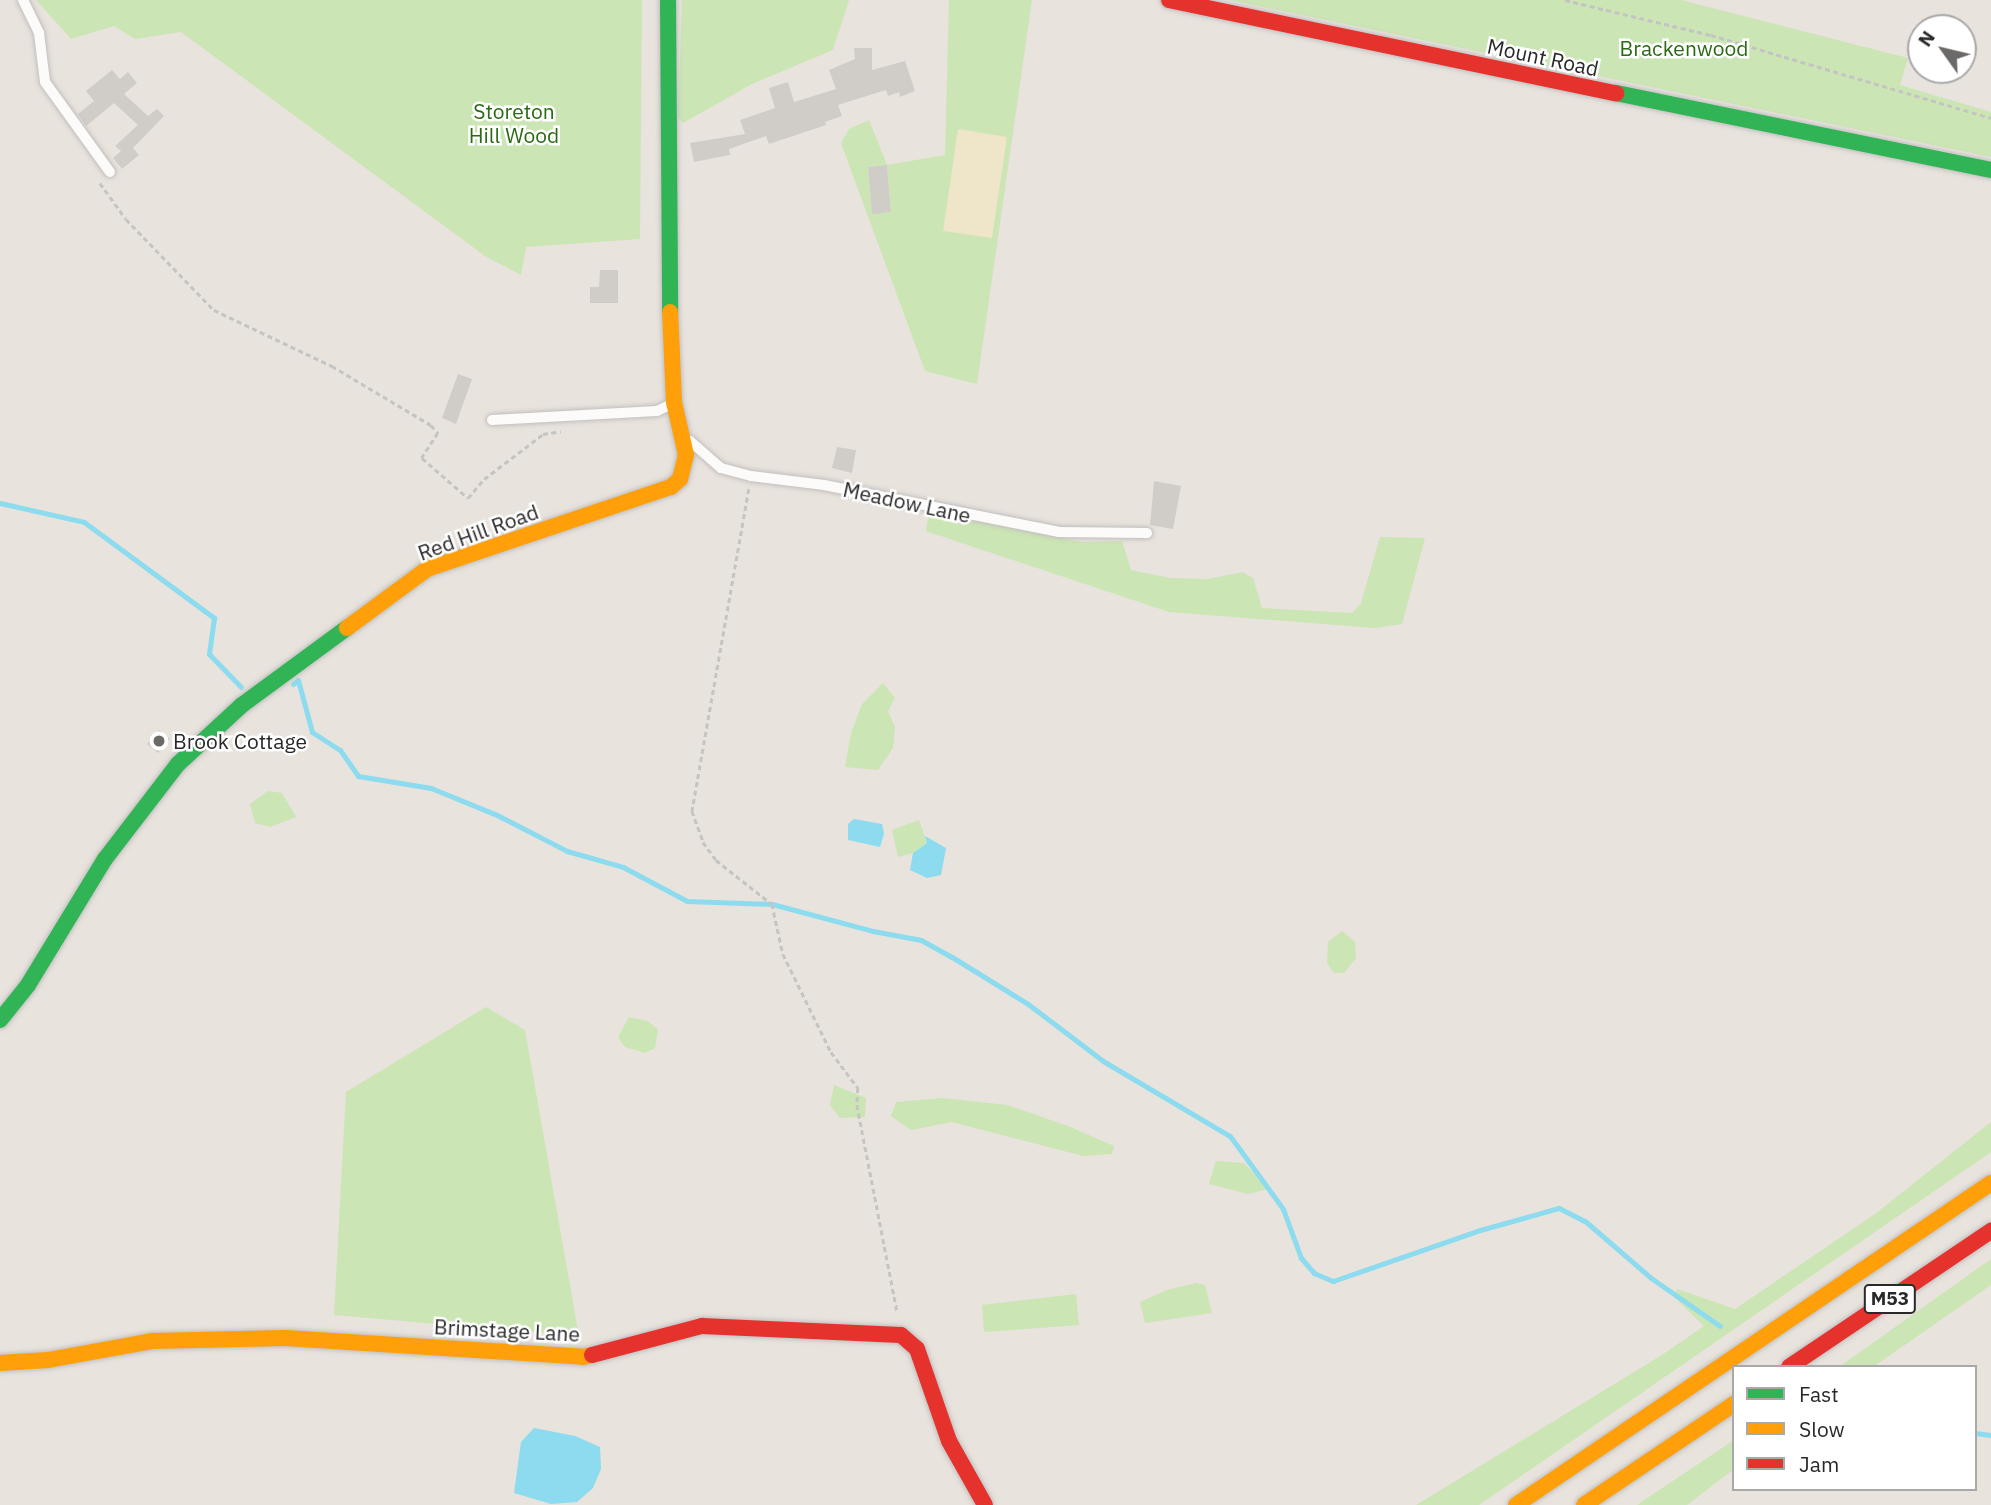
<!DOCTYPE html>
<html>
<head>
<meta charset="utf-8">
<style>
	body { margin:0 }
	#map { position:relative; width:1991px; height:1505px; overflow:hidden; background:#e8e3dd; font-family:"IBM Plex Sans",sans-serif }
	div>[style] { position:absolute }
	.green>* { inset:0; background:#cbe5b4 }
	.sand>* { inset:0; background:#efe5c9 }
	.water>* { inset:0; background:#8cdbee }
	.stream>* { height:5px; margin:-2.5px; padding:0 2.5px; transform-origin:2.5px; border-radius:2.5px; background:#8cdbee }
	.building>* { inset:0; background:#d0cdc9 }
	.path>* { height:2.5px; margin-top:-1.25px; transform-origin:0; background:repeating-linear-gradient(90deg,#c4c4c3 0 5px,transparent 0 8.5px) }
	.roads { filter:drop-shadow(0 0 2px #c1bfbf) drop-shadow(0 0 2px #c1bfbf) }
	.lane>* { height:10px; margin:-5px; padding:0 5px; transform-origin:5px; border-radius:5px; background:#fcfbfa }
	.fast>* { height:16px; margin:-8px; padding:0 8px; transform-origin:8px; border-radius:8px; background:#30b455 }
	.slow>* { height:16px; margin:-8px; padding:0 8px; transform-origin:8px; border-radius:8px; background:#ff9f0a }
	.jam>* { height:16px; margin:-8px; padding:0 8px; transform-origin:8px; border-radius:8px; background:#e5322d }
	.dots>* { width:19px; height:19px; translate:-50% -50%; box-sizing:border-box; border:4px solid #fff; border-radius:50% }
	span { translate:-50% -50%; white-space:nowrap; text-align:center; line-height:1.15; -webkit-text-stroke:5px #fff; paint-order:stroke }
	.shield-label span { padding:2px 5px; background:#fff; border:2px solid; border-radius:5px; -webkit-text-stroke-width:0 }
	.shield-label { font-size:19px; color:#292929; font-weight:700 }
	.park-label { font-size:21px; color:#2c6915 }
	.street-label { font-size:21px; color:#292929 }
	.poi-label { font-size:21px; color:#292929 }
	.left { translate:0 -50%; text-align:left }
	.legend { position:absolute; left:1732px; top:1365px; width:245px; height:126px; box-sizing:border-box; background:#fff; border:2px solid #a9a9a9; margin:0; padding:9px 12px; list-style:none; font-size:21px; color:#292929 }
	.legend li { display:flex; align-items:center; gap:14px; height:35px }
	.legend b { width:35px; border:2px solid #a9a9a9 }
	.north { position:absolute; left:1907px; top:14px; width:70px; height:70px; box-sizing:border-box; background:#fff; border:2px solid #a9a9a9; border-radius:50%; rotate:304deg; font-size:19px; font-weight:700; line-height:28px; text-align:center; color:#292929 }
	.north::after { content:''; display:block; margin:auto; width:24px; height:32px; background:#6c6a68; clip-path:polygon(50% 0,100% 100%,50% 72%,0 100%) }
</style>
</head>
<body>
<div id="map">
	<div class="green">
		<i style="clip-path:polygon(36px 0,642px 0,640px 239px,526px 247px,521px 275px,485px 256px,181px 32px,135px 39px,114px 26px,71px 39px)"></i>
		<i style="clip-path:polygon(682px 0,849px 0,833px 50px,752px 84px,683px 123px,678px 117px)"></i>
		<i style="clip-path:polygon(evenodd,949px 0,1032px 0,977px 384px,925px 371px,841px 143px,849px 129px,869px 120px,887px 165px,945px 155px,949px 0,887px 165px,891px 212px,872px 213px,868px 167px,887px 165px)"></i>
		<i style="clip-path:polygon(1229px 0,1681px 0,1908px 58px,1900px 85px,1991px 112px,1991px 157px)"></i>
		<i style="clip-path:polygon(929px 512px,1083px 542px,1122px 541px,1131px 570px,1170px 578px,1208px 579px,1243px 572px,1253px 578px,1262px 608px,1352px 613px,1361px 603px,1380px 537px,1425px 538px,1402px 624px,1375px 628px,1169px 612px,926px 531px)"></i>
		<i style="clip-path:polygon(883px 683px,895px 698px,888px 711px,895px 727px,893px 748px,878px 770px,845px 767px,851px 733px,862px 704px)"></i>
		<i style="clip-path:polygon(268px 791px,282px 793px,296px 817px,270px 827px,255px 823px,250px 804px)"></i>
		<i style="clip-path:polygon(919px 820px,927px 843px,913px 853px,898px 857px,892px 830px)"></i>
		<i style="clip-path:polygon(1342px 931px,1355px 942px,1356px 958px,1344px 973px,1334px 973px,1327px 963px,1328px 942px)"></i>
		<i style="clip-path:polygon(486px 1007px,525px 1030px,578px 1331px,566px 1335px,334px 1315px,346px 1092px)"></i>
		<i style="clip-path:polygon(629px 1017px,647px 1021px,658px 1029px,655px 1048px,645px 1053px,625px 1047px,618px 1037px)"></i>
		<i style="clip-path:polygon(834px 1085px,866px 1098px,865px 1117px,840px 1118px,830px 1105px)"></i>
		<i style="clip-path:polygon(943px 1098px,1007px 1105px,1068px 1126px,1114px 1146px,1112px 1154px,1083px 1156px,952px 1122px,911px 1130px,891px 1116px,896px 1102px)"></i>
		<i style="clip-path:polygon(1991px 1122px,1991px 1152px,1479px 1505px,1416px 1505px,1662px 1355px,1704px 1326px,1674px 1297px,1677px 1289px,1735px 1309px,1875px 1214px)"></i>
		<i style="clip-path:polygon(1216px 1161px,1244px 1163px,1268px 1189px,1248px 1194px,1209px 1184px)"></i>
		<i style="clip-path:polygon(1991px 1259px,1991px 1285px,1873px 1367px,1839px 1367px)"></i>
		<i style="clip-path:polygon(1196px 1283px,1205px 1285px,1212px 1313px,1145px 1323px,1140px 1302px,1167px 1290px)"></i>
		<i style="clip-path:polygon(1076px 1294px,1079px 1325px,984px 1332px,982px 1305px)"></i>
		<i style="clip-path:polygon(1734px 1440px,1734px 1469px,1687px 1505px,1637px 1505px)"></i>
	</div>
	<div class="sand">
		<i style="clip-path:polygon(958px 129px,1007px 137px,992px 238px,943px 231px)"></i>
	</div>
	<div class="water">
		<i style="clip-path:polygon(854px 819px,882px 824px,884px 834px,880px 847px,848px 840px,848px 824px)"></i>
		<i style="clip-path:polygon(925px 836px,946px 848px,941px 875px,927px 878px,910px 870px,913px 853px,927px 843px)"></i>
		<i style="clip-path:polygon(534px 1428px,575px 1436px,600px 1447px,601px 1469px,593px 1488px,577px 1502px,551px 1504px,514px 1493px,521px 1442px)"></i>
	</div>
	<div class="stream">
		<i style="left:0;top:503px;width:86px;rotate:12.7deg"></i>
		<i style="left:84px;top:522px;width:162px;rotate:36.4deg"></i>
		<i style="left:214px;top:618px;width:36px;rotate:98deg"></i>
		<i style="left:209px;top:654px;width:46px;rotate:45.9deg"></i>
		<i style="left:293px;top:684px;width:6px;rotate:-39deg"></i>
		<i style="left:298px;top:680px;width:54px;rotate:74.9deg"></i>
		<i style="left:312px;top:732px;width:33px;rotate:33deg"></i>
		<i style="left:340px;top:750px;width:32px;rotate:55deg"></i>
		<i style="left:358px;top:776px;width:74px;rotate:9.3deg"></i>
		<i style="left:431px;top:788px;width:71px;rotate:22.2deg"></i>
		<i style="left:497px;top:815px;width:79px;rotate:27.2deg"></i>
		<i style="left:567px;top:851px;width:58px;rotate:15.9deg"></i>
		<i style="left:623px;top:867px;width:72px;rotate:28deg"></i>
		<i style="left:687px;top:901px;width:85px;rotate:2deg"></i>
		<i style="left:772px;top:904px;width:105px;rotate:15deg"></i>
		<i style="left:873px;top:931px;width:49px;rotate:10.6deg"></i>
		<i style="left:921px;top:940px;width:35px;rotate:29deg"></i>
		<i style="left:952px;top:957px;width:89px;rotate:31.7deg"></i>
		<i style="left:1028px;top:1004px;width:94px;rotate:37.2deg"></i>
		<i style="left:1103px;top:1061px;width:147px;rotate:30.6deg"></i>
		<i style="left:1230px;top:1136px;width:90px;rotate:54deg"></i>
		<i style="left:1283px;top:1209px;width:52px;rotate:69.8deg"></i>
		<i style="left:1301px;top:1258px;width:20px;rotate:49deg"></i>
		<i style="left:1314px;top:1273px;width:21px;rotate:23deg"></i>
		<i style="left:1333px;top:1281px;width:156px;rotate:-19.1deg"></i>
		<i style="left:1480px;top:1230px;width:82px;rotate:-15.6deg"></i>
		<i style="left:1559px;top:1208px;width:29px;rotate:27deg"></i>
		<i style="left:1585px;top:1221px;width:87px;rotate:40.8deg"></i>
		<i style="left:1651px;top:1278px;width:84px;rotate:34.8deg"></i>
		<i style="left:1975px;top:1433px;width:16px;rotate:7deg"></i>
	</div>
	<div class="building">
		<i style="clip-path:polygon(854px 48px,872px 48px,872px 70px,905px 61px,915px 91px,900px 97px,899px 92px,888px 96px,886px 90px,838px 105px,842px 116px,825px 122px,826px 125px,769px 144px,766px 136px,729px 149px,730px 155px,694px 162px,690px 143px,745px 134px,740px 120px,775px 108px,769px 88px,788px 82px,794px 102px,836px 89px,829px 70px,855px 59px)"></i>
		<i style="clip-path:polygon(112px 70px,120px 79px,128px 72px,137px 83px,124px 94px,148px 116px,157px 109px,164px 116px,133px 148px,139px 155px,122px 169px,113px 158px,121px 151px,115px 146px,138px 125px,114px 103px,86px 126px,78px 114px,94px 101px,86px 91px)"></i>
		<i style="clip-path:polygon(887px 165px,891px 212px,872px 214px,868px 167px)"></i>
		<i style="clip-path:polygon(600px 270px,618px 270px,618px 303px,590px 303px,590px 287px,599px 287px)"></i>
		<i style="clip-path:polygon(458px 374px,472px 379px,456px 424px,442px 418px)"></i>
		<i style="clip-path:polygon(837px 447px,856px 450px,852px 473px,832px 468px)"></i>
		<i style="clip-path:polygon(1154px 481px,1181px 486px,1173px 529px,1150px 525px)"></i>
		<i style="clip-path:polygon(159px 730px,170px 739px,158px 753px,147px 744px)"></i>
	</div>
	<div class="path">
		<i style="left:1565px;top:0;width:150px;rotate:13.5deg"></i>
		<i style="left:1711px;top:35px;width:292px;rotate:16.5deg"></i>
		<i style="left:100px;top:183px;width:44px;rotate:54.2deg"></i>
		<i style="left:126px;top:219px;width:127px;rotate:46deg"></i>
		<i style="left:214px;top:310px;width:131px;rotate:25.4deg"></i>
		<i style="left:332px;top:366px;width:115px;rotate:30.8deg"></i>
		<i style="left:431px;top:425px;width:11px;rotate:49deg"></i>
		<i style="left:438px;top:433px;width:30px;rotate:123deg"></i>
		<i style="left:422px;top:458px;width:61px;rotate:41deg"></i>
		<i style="left:468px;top:498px;width:25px;rotate:-50deg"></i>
		<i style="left:484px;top:479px;width:74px;rotate:-37.3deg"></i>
		<i style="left:543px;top:434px;width:18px;rotate:-9deg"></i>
		<i style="left:749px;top:489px;width:327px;rotate:100deg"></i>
		<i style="left:692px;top:811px;width:33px;rotate:70deg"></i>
		<i style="left:703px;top:842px;width:22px;rotate:54deg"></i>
		<i style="left:716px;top:860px;width:71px;rotate:38.2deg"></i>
		<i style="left:772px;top:904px;width:51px;rotate:77.6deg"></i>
		<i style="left:783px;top:954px;width:109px;rotate:63.9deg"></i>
		<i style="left:831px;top:1052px;width:45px;rotate:53.1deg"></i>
		<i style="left:858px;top:1088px;width:17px;rotate:93deg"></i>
		<i style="left:857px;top:1105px;width:210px;rotate:79deg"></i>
	</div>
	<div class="roads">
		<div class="lane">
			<i style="left:23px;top:0;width:37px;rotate:64deg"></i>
			<i style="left:39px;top:33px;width:49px;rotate:83deg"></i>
			<i style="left:45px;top:82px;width:111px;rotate:54.2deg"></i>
			<i style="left:492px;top:420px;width:165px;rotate:-3.1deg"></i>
			<i style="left:657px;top:411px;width:17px;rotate:-25deg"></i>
			<i style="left:690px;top:441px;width:41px;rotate:41.1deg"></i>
			<i style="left:721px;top:468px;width:31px;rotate:15deg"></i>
			<i style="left:751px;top:476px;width:74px;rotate:7deg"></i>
			<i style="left:824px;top:485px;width:240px;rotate:11.3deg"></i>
			<i style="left:1059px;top:532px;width:88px;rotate:0.7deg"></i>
		</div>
		<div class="fast">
			<i style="left:668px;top:0;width:312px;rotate:89.6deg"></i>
			<i style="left:1616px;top:93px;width:383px;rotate:11.6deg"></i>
			<i style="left:0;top:1020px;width:45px;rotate:-51.3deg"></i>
			<i style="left:28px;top:985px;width:148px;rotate:-58.6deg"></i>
			<i style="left:105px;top:859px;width:120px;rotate:-52.5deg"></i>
			<i style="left:178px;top:764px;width:87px;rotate:-42.7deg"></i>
			<i style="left:242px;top:705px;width:130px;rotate:-36.3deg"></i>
		</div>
		<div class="slow">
			<i style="left:347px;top:628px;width:99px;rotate:-36.4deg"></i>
			<i style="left:427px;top:569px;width:257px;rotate:-18.6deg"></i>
			<i style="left:671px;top:487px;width:12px;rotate:-42deg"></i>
			<i style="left:680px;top:479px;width:25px;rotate:-76deg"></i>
			<i style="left:686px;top:455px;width:54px;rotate:-102.8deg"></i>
			<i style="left:674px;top:402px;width:90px;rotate:-92.5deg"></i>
			<i style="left:0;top:1363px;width:48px;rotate:-3.6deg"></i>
			<i style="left:48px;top:1360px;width:107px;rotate:-10.3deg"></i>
			<i style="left:153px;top:1341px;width:132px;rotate:-1.3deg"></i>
			<i style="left:285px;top:1338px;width:299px;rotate:3.6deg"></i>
			<i style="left:583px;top:1357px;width:9px;rotate:-13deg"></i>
			<i style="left:1516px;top:1505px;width:574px;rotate:-34.13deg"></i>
			<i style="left:1584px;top:1505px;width:181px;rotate:-34deg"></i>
		</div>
		<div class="jam">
			<i style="left:1169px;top:0;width:457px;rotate:11.8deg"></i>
			<i style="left:592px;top:1355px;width:114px;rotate:-14.8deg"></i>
			<i style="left:702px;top:1326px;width:199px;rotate:2.6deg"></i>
			<i style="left:901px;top:1335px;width:21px;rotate:41deg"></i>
			<i style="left:917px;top:1349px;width:97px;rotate:70.8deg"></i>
			<i style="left:949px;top:1441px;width:73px;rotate:60.6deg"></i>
			<i style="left:1789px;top:1367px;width:244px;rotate:-34deg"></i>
		</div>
	</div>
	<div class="dots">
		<i style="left:159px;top:741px;background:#6c6a68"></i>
	</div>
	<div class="shield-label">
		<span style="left:1890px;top:1299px">M53</span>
	</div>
	<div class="park-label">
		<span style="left:1684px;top:48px">Brackenwood</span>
		<span style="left:514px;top:123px">Storeton<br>Hill Wood</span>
	</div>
	<div class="street-label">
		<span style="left:1543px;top:57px;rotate:12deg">Mount Road</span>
		<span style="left:907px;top:502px;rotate:12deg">Meadow Lane</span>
		<span style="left:478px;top:532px;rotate:-20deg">Red Hill Road</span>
		<span style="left:507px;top:1330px;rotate:3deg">Brimstage Lane</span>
	</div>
	<div class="poi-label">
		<span class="left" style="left:173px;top:741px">Brook Cottage</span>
	</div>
	<ul class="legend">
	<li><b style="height:9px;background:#30b455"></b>Fast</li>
	<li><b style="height:9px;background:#ff9f0a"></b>Slow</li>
	<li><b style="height:9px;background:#e5322d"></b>Jam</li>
	</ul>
	<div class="north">N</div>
</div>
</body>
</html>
